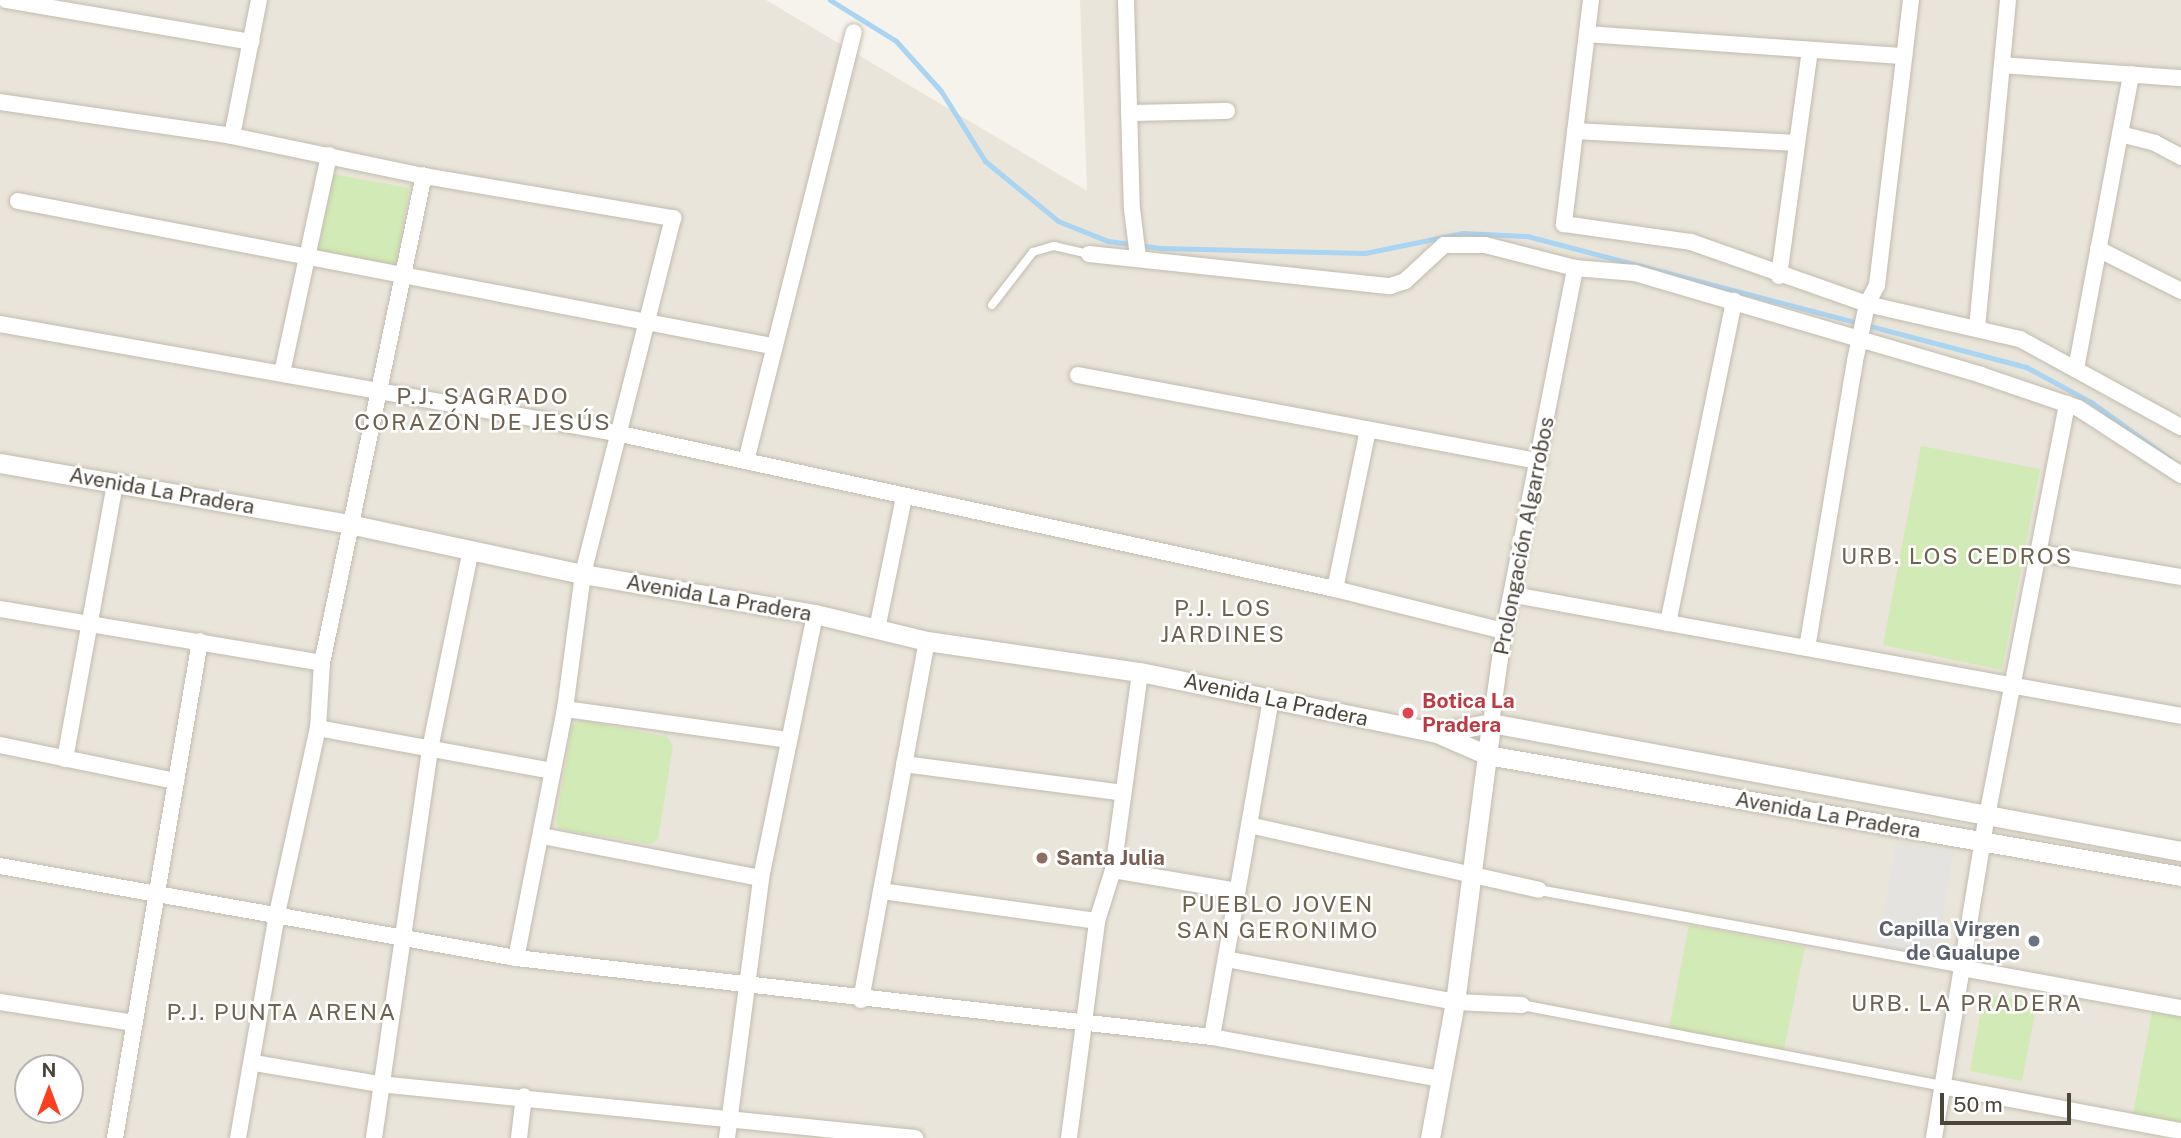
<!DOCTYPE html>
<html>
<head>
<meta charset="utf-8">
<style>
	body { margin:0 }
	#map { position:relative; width:2181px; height:1138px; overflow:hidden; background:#f6f3ec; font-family:"Public Sans",sans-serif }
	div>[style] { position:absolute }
	.residential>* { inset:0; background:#eae5da }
	.green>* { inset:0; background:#d2eab5 }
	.parking>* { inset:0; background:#e5e3e0 }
	.stream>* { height:5px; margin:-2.5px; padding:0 2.5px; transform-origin:2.5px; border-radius:2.5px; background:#a9d4f2 }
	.roads { filter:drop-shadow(0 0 2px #c2bbae) drop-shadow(0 0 2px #c2bbae) }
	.service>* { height:8px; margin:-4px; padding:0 4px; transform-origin:4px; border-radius:4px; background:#fff }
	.pedestrian>* { height:10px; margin:-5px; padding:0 5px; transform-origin:5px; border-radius:5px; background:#fff }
	.minor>* { height:16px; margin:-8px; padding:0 8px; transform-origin:8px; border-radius:8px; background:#fff }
	.tertiary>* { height:19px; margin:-9.5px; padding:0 9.5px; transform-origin:9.5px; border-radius:9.5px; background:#fff }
	.dots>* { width:19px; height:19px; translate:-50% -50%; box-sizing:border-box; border:4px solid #fff; border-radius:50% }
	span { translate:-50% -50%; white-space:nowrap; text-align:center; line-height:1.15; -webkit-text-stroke:5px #fff; paint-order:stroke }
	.street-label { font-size:21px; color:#4b4439 }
	.health-label { font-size:21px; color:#be3a42; font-weight:700 }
	.left { translate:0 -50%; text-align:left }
	.education-label { font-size:21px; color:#785e54; font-weight:700 }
	.worship-label { font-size:21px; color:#5b616d; font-weight:700 }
	.right { translate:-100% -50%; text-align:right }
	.neighbourhood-label { font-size:23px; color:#6e6250; letter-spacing:2px }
	.north { position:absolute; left:14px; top:1054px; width:70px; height:70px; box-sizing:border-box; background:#fff; border:2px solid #b7b4b0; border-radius:50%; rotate:0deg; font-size:19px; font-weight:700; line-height:28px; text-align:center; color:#4b4439 }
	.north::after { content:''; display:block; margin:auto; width:24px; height:32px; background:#fc3f1d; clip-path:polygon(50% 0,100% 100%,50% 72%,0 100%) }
	.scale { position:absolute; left:1940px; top:1093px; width:131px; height:32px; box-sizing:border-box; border:4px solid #4b4439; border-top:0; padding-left:9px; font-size:21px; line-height:24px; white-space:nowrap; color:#4b4439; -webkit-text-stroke:5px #fff; paint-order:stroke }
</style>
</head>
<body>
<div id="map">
	<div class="residential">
		<i style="clip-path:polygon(evenodd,0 0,766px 0,1087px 191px,1080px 0,2181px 0,2181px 1138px,0 1138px,0 0,28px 1068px,70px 1068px,70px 1110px,28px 1110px,28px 1068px)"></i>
	</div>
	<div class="green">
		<i style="clip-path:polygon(333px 174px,409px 188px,396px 269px,317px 254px)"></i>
		<i style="clip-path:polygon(1921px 446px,2040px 469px,2002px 670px,1883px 645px)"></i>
		<i style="clip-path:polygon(580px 720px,667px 737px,673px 746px,658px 839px,650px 844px,559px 829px,556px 822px,572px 726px)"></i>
		<i style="clip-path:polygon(1689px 925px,1805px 947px,1784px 1050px,1669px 1028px)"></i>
		<i style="clip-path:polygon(1984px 994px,2037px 1003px,2022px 1081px,1970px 1071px)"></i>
		<i style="clip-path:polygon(2153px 1007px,2181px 1013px,2181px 1123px,2133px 1114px)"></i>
	</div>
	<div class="parking">
		<i style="clip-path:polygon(1896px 842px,1954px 851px,1936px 956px,1878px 945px)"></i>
	</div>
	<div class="stream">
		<i style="left:830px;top:0;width:78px;rotate:31.8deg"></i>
		<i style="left:896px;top:41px;width:67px;rotate:48deg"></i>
		<i style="left:941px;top:91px;width:83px;rotate:57.8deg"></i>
		<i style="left:985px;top:161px;width:94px;rotate:39.4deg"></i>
		<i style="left:1058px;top:221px;width:54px;rotate:21.8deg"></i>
		<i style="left:1108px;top:241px;width:53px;rotate:7.5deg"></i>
		<i style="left:1161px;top:248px;width:204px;rotate:1.4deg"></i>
		<i style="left:1365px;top:253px;width:100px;rotate:-11.5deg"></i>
		<i style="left:1463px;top:233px;width:64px;rotate:2.7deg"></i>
		<i style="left:1527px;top:236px;width:516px;rotate:14.71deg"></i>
		<i style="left:2026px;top:367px;width:74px;rotate:28.3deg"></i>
		<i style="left:2091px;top:402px;width:97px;rotate:35.8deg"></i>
	</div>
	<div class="roads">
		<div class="service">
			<i style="left:992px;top:305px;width:67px;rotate:-52.3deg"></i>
			<i style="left:1033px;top:252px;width:22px;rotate:-16deg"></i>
			<i style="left:1054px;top:246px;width:36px;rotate:13deg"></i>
		</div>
		<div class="pedestrian">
			<i style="left:1539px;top:890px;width:430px;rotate:10.4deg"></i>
			<i style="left:1522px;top:1005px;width:428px;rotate:10.9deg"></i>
		</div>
		<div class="minor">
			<i style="left:6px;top:0;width:249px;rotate:9.7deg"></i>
			<i style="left:1126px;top:0;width:209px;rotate:88.4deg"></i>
			<i style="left:1132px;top:209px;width:48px;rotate:82.9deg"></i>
			<i style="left:1591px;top:0;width:226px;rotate:96.9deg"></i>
			<i style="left:1564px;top:224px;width:128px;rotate:8.1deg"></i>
			<i style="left:1691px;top:242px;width:187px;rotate:19.4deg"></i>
			<i style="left:1867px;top:304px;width:157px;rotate:12.9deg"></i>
			<i style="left:2020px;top:339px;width:183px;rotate:28.7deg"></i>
			<i style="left:1587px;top:34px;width:318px;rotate:4deg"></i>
			<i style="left:2002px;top:65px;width:179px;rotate:4.2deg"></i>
			<i style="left:0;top:102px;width:234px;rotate:8.3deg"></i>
			<i style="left:232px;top:136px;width:196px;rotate:11.8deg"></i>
			<i style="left:424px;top:176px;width:253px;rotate:9.6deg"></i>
			<i style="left:673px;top:218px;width:367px;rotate:104.2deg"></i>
			<i style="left:583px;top:574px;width:136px;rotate:97.6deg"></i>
			<i style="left:565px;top:709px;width:254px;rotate:101.1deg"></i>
			<i style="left:1129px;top:113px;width:98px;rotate:-1.2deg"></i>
			<i style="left:1575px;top:131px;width:222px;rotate:3.1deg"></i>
			<i style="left:2120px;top:134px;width:36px;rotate:14deg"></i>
			<i style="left:2155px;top:143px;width:30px;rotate:28deg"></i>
			<i style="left:232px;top:136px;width:139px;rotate:-78.8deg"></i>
			<i style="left:18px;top:201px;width:768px;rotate:10.89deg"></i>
			<i style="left:2098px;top:249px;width:93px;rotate:26.8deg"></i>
			<i style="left:1089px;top:254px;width:303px;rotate:6.1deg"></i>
			<i style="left:1390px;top:286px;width:16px;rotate:-18deg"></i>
			<i style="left:1405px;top:281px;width:53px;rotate:-42.7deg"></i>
			<i style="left:1444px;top:245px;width:41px"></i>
			<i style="left:1485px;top:245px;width:93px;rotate:14.3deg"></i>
			<i style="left:1575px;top:268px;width:60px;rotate:4.8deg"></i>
			<i style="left:1635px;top:273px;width:361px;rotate:16.4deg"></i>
			<i style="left:1981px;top:375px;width:102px;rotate:18.8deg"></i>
			<i style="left:2078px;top:408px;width:123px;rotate:33deg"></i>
			<i style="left:1779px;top:276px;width:228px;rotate:-82.2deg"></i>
			<i style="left:0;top:324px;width:626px;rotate:10.03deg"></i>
			<i style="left:616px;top:433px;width:736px;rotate:12.24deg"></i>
			<i style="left:1335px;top:589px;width:174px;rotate:14deg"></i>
			<i style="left:1977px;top:328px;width:329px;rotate:-84.6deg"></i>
			<i style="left:2076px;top:369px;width:300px;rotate:-79.4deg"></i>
			<i style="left:282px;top:373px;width:223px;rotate:-77.8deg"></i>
			<i style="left:1078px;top:375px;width:469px;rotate:10.6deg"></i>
			<i style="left:746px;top:461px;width:442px;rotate:-75.9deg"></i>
			<i style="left:2040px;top:553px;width:143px;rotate:9.7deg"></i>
			<i style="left:1335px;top:589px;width:163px;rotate:-78.3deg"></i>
			<i style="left:1514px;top:595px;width:678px;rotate:10.28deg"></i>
			<i style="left:0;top:609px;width:326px;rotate:9.5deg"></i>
			<i style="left:1668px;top:623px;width:329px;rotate:-78.4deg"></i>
			<i style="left:877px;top:629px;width:135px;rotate:-78.4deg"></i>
			<i style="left:1807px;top:648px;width:291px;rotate:-80.5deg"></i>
			<i style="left:1855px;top:361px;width:58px;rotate:-78.1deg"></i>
			<i style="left:1867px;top:304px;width:21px;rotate:-62deg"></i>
			<i style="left:1877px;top:285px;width:287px;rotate:-83.2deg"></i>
			<i style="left:565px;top:709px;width:224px;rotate:7.9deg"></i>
			<i style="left:1491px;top:723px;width:93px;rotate:-82deg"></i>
			<i style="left:1504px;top:631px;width:370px;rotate:-78.9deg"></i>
			<i style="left:318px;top:728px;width:238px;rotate:10.4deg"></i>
			<i style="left:0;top:745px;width:180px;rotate:11.6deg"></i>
			<i style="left:65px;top:759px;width:280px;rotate:-79.7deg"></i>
			<i style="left:904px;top:764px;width:221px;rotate:7.5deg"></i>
			<i style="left:1249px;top:825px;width:297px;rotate:12.6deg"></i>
			<i style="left:542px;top:836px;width:223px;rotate:10.9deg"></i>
			<i style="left:0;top:866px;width:524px;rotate:10.11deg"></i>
			<i style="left:516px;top:958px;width:700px;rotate:6.48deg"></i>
			<i style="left:1212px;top:1037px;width:233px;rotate:10.4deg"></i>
			<i style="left:1113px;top:870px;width:126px;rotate:9.6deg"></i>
			<i style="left:881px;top:891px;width:218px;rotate:7.9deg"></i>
			<i style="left:1226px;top:959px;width:233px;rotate:10.6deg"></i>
			<i style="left:1455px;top:1002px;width:67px;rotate:2.6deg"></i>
			<i style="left:1962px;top:968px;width:223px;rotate:10.4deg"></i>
			<i style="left:861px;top:1000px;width:365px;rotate:-79.6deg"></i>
			<i style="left:0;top:1002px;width:136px;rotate:8.9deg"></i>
			<i style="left:1212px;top:1037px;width:343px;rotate:-80.1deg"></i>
			<i style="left:254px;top:1063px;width:127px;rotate:9.5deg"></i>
			<i style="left:379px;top:1084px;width:539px;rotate:5.75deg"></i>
			<i style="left:1942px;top:1086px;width:243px;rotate:10.7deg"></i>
			<i style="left:115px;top:1138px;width:504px;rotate:-80.29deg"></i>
			<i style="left:238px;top:1138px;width:227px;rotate:-80.1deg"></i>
			<i style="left:277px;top:914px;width:190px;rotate:-77.6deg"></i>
			<i style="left:318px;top:728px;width:65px;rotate:-86.5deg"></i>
			<i style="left:322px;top:663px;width:498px;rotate:-78.2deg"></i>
			<i style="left:374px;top:1138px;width:393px;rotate:-81.8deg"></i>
			<i style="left:430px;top:749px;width:204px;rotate:-78.4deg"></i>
			<i style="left:519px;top:1138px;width:42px;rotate:-83.2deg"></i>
			<i style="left:727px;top:1138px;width:262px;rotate:-82.5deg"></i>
			<i style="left:761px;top:878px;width:269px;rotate:-78.4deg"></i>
			<i style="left:1069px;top:1138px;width:219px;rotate:-82.6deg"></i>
			<i style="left:1097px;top:921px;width:53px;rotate:-72.6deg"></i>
			<i style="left:1113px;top:870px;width:200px;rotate:-82.2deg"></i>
			<i style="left:1934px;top:1138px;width:326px;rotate:-80.7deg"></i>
			<i style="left:1987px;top:816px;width:420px;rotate:-79deg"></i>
		</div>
		<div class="tertiary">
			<i style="left:0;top:463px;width:354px;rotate:9.9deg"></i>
			<i style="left:349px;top:524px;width:239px;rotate:12.1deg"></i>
			<i style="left:583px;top:574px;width:235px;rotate:9.8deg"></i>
			<i style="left:815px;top:614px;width:115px;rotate:13.6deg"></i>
			<i style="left:927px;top:641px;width:215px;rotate:8.3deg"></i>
			<i style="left:1140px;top:672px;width:303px;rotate:11.6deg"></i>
			<i style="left:1437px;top:733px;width:55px;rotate:23.7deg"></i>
			<i style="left:1487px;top:755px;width:704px;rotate:9.89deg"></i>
			<i style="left:1437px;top:733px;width:55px;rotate:-10.5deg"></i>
			<i style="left:1491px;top:723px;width:702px;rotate:10.51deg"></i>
			<i style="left:1430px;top:1138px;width:138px;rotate:-79.6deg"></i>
			<i style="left:1455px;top:1002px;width:281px;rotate:-82.6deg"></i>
		</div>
	</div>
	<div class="dots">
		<i style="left:1408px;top:713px;background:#e0444e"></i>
		<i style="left:1042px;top:858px;background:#8d6e63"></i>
		<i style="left:2034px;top:941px;background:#6b7280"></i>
	</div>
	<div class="street-label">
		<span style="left:162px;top:491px;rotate:10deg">Avenida La Pradera</span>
		<span style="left:1524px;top:536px;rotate:-79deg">Prolongación Algarrobos</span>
		<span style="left:719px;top:598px;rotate:10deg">Avenida La Pradera</span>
		<span style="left:1276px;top:700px;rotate:12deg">Avenida La Pradera</span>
		<span style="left:1828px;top:815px;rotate:10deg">Avenida La Pradera</span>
	</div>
	<div class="health-label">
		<span class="left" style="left:1422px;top:713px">Botica La<br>Pradera</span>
	</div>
	<div class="education-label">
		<span class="left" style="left:1056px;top:858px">Santa Julia</span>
	</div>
	<div class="worship-label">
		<span class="right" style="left:2020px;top:941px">Capilla Virgen<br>de Gualupe</span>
	</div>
	<div class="neighbourhood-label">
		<span style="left:483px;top:409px">P.J. SAGRADO<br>CORAZÓN DE JESÚS</span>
		<span style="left:1957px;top:556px">URB. LOS CEDROS</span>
		<span style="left:1223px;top:621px">P.J. LOS<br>JARDINES</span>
		<span style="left:1278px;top:917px">PUEBLO JOVEN<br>SAN GERONIMO</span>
		<span style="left:1967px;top:1003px">URB. LA PRADERA</span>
		<span style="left:282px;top:1012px">P.J. PUNTA ARENA</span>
	</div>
	<div class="north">N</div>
	<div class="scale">50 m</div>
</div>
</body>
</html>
